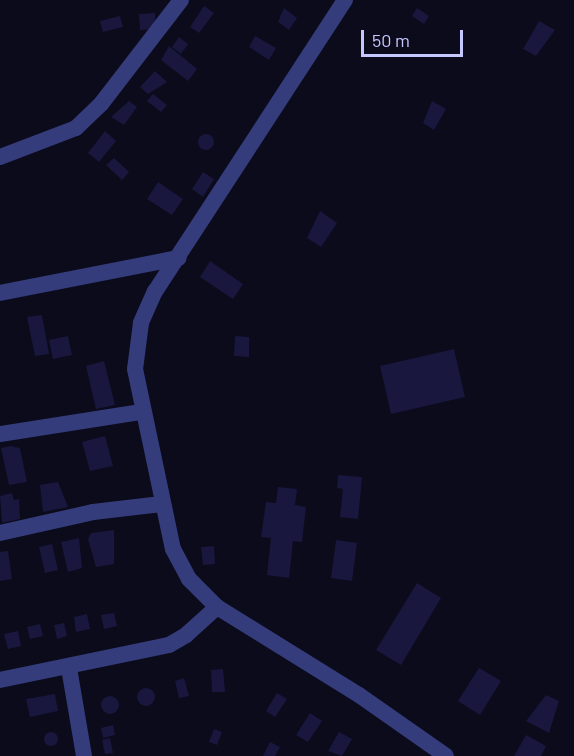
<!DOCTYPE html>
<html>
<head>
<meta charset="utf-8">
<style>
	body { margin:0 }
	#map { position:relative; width:574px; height:756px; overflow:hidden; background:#0b0b1c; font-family:Barlow,sans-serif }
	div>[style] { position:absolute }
	.building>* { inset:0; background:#19173d }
	.round { border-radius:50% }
	.minor>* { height:16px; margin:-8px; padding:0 8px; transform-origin:8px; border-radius:8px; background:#353c7c }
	span { translate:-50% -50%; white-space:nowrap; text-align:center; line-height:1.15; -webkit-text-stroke:4.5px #0b0b1c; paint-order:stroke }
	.scale { position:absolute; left:361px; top:30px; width:102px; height:27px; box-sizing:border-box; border:3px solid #c6c7ff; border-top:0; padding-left:8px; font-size:18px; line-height:21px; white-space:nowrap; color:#c6c7ff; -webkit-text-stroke:4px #0b0b1c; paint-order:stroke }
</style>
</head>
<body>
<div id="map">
	<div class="building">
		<i style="clip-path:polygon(204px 6px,214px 13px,199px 33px,190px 27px)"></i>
		<i style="clip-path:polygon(284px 8px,297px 18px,289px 30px,278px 22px)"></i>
		<i style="clip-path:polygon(417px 8px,429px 16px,424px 24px,412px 16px)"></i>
		<i style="clip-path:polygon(155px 13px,156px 29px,140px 30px,139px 14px)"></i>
		<i style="clip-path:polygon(120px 16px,123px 27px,103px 32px,100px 21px)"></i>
		<i style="clip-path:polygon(539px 21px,555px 30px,536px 56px,523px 49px)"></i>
		<i style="clip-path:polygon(255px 36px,276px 48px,269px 60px,249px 47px)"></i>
		<i style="clip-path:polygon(179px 37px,188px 44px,181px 54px,172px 47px)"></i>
		<i style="clip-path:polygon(169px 46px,197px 69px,188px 81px,161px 60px)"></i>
		<i style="clip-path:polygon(155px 71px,167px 82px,148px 94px,140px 87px)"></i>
		<i style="clip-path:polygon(153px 94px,167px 105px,161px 112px,147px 101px)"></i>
		<i style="clip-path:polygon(129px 101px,137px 107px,124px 125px,111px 117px)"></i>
		<i style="clip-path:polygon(432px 101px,446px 109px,434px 130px,423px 123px)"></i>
		<i style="clip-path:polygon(105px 131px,116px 141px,99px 162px,88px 153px)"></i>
		<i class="round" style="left:198px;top:134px;width:16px;height:16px"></i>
		<i style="clip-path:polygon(114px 158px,129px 172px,122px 180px,106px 165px)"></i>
		<i style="clip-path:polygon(203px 172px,214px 179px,203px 197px,192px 189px)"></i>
		<i style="clip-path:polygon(158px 182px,183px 199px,172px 215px,147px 199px)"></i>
		<i style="clip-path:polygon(320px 211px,337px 223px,321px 247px,307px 238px)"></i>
		<i style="clip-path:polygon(210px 261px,243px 284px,233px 299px,200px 277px)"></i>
		<i style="clip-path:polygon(42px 315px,49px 354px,35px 356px,27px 317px)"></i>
		<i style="clip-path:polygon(68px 336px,72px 355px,53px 359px,49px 340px)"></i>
		<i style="clip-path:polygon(235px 336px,249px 337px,249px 357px,234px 356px)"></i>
		<i style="clip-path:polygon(454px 349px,465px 397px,391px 414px,380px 366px)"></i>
		<i style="clip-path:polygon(104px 361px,115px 405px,96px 409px,86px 366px)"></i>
		<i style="clip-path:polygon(105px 436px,113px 466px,90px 471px,82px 442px)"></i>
		<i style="clip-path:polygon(11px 446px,20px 448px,27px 482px,9px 485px,1px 448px)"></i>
		<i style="clip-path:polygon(338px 475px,362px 477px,358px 519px,340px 517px,343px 489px,337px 488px)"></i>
		<i style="clip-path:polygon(58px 482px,68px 507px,43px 512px,40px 485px)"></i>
		<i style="clip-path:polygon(278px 487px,297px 489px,295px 505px,306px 507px,302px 542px,293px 541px,289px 578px,267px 575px,271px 538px,261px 537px,266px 502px,276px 503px)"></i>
		<i style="clip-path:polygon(12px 493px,14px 500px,19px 499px,20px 519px,2px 523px,0 496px)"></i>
		<i style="clip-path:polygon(114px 530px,114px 564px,96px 567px,88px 539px,91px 533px)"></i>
		<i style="clip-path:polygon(79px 538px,82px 568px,68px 572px,61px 542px)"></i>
		<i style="clip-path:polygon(336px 540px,357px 543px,352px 581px,331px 578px)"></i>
		<i style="clip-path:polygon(52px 544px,58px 570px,45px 573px,39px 547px)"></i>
		<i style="clip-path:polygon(214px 546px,215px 564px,203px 565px,201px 547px)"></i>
		<i style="clip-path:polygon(8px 551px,12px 579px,0 581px,0 552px)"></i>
		<i style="clip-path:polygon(417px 583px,441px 598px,401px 665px,376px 650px)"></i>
		<i style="clip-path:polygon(114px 613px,117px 626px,104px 629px,101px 615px)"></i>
		<i style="clip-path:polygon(87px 614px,90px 629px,76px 632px,74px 617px)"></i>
		<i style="clip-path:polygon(64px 623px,67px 636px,57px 639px,54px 625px)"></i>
		<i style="clip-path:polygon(40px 624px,43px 636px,30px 639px,27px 627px)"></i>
		<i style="clip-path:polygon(18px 631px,21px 646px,8px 649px,4px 634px)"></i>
		<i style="clip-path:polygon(479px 668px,501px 681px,480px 715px,458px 701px)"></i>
		<i style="clip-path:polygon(223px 669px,225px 692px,212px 692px,211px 670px)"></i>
		<i style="clip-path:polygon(184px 678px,189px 696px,179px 698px,175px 681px)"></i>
		<i class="round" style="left:137px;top:688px;width:18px;height:18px"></i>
		<i style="clip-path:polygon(277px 693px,287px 699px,275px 717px,266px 711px)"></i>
		<i style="clip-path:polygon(55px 694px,58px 711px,30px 717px,26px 699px)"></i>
		<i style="clip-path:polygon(546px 695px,559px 701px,549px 733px,526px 721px)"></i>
		<i class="round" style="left:101px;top:696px;width:18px;height:18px"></i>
		<i style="clip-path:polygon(310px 713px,322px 721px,308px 742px,296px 735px)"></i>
		<i style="clip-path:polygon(113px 725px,115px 735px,103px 738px,101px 728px)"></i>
		<i style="clip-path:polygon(214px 729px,222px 732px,217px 745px,209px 742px)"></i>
		<i class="round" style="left:44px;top:732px;width:14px;height:14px"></i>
		<i style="clip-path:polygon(339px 732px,352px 739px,342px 756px,328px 751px)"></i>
		<i style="clip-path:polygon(526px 735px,546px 746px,541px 756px,514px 756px)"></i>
		<i style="clip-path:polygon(110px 738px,113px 753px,105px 754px,102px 740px)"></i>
		<i style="clip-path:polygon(270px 742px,280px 747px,275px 756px,263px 756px)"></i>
	</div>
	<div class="minor">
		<i style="left:345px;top:0;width:348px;rotate:123.1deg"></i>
		<i style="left:155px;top:291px;width:35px;rotate:114deg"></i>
		<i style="left:141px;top:323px;width:46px;rotate:97.4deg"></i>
		<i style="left:135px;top:369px;width:184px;rotate:78.1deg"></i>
		<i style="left:173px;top:549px;width:34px;rotate:62deg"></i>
		<i style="left:189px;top:579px;width:40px;rotate:45deg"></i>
		<i style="left:217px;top:607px;width:167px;rotate:31.8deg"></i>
		<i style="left:359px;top:695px;width:106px;rotate:35deg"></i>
		<i style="left:0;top:157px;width:81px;rotate:-20.9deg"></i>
		<i style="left:76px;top:128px;width:35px;rotate:-44deg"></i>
		<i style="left:101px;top:104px;width:131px;rotate:-52.4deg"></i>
		<i style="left:0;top:293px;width:182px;rotate:-11.1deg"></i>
		<i style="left:0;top:434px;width:143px;rotate:-8.9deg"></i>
		<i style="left:0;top:533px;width:95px;rotate:-12.7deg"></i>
		<i style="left:93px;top:512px;width:69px;rotate:-6.6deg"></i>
		<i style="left:69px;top:668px;width:89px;rotate:80.3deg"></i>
		<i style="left:0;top:680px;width:173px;rotate:-11.7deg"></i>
		<i style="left:169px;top:645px;width:20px;rotate:-30deg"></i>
		<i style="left:186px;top:635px;width:42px;rotate:-42.1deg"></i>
	</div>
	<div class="scale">50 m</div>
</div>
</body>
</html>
